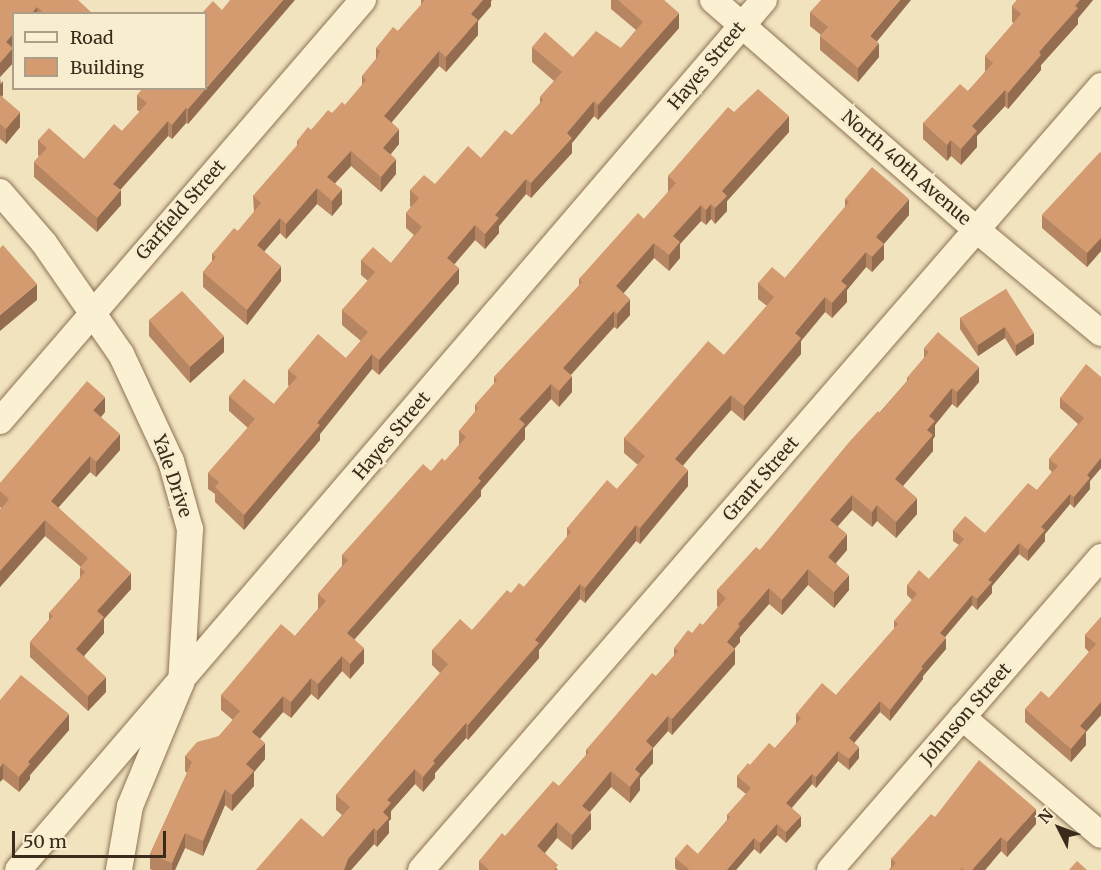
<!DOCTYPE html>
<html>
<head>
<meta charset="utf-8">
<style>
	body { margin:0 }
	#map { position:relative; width:1101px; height:870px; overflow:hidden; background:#f2e3bf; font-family:Merriweather,serif }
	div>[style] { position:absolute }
	.roads { filter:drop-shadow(0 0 2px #8d7355) drop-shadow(0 0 2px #8d7355) }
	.minor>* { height:26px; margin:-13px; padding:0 13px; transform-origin:13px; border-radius:13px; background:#fcf0d3 }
	.wall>* { inset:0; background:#b68561 }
	.shaded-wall>* { inset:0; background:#946c4f }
	.building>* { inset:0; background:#d49b71 }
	span { translate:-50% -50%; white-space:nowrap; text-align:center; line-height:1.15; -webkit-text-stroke:6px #f9edcf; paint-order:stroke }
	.street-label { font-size:18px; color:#3b2b1b }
	.legend { position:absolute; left:12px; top:12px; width:195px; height:78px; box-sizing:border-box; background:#f9edcf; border:2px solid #ad9f87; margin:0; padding:8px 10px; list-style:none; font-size:18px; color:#3b2b1b }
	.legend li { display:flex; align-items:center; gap:12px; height:30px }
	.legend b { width:30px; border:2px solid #ad9f87 }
	.north { position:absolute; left:1029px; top:798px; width:60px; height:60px; -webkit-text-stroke:4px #f9edcf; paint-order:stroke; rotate:312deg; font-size:16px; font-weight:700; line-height:24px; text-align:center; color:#3b2b1b }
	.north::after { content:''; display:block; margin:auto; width:21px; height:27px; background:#3b2b1b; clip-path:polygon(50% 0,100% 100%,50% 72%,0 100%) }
	.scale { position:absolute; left:12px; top:831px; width:154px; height:27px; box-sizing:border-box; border:3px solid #3b2b1b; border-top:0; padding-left:8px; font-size:18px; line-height:21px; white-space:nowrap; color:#3b2b1b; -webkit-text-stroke:4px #f9edcf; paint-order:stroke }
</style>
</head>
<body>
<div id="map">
	<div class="roads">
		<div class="minor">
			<i style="left:713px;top:0;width:350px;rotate:41.1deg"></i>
			<i style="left:977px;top:230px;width:161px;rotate:39.7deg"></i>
			<i style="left:0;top:192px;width:67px;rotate:49.2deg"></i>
			<i style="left:44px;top:243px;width:135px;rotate:55.3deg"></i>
			<i style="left:121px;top:354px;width:118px;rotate:65deg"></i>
			<i style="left:171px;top:461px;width:71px;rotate:74.4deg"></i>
			<i style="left:190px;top:529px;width:154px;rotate:93.3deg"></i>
			<i style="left:181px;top:683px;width:133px;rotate:112.5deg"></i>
			<i style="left:130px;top:806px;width:65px;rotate:99.8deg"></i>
			<i style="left:0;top:421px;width:556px;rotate:-49.23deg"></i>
			<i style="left:962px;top:717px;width:182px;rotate:40.3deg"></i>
			<i style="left:18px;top:870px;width:1146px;rotate:-49.39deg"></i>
			<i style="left:421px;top:870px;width:1038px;rotate:-49.06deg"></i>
			<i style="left:830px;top:870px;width:414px;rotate:-49.1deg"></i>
		</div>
	</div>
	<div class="wall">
		<i style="clip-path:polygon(0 0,93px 14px,14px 14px,13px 63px,0 77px)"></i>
		<i style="clip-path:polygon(421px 0,492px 0,491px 1px,491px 6px,478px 21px,478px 35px,446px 72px,439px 66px,392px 122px,399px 144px,391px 154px,396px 174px,381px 192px,351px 166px,335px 183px,342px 204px,332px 216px,317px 204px,286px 239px,280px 233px,264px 251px,281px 281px,247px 325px,203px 287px,203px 272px,212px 261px,212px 254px,238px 231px,254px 212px,253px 196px,297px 146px,297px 141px,332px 113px,345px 105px,362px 85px,362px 76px,376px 59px,376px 48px,398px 31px,421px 5px)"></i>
		<i style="clip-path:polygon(611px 0,664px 0,679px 28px,598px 120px,594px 116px,572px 143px,572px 153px,531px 198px,526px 194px,499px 226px,499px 233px,485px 249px,475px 240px,454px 264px,459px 283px,379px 375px,372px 369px,320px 434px,320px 440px,244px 530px,215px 502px,215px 494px,208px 489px,208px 473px,248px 428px,229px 411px,229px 396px,274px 404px,289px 386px,288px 385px,288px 370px,346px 358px,361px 341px,342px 325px,342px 310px,368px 281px,361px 275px,361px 260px,391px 263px,414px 235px,406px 228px,406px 213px,411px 207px,410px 206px,410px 190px,435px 184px,481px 158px,512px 135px,540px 103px,540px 97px,554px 81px,532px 62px,532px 47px,573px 57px,621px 48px,636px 30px,611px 9px)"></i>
		<i style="clip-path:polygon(1017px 0,1093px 0,1078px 18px,1078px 24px,1041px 65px,1041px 70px,1008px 109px,1005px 106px,977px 136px,977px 147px,961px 165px,951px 156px,947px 161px,923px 139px,923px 123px,968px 91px,985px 72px,985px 56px,1014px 23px,1012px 22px,1012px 6px)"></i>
		<i style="clip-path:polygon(810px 12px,877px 42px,879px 57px,858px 82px,820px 50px,820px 36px,821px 35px,810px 26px)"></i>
		<i style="clip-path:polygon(0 78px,3px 95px,2px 96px,20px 127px,6px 144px,0 139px)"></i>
		<i style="clip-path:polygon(206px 88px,188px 124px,186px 123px,172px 139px,168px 136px,120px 190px,121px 205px,97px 232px,34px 177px,34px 162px,39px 156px,38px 155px,38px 140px,84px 159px,122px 131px,140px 112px,137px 110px,137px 95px)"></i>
		<i style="clip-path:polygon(734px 112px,789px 132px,727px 201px,727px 211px,715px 224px,711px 219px,706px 225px,701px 221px,680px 244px,680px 258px,669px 271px,654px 258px,623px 293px,630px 315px,617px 329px,614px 327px,571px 375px,572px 392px,559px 407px,551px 399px,525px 428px,525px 439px,481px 490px,481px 496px,354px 639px,364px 663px,350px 679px,342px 671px,318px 700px,311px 694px,291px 718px,283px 712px,259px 739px,265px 759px,254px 772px,254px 786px,232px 811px,225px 805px,203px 856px,185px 848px,175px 870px,152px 870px,150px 869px,150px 854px,187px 773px,185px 771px,185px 756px,219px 736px,233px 720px,221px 710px,221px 695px,295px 636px,318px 609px,318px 594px,342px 566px,342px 555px,431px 471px,445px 461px,459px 445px,459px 431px,475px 412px,475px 405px,494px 384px,494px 377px,579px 286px,579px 279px,644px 219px,668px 192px,668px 176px)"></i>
		<i style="clip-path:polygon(1101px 153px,1101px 251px,1087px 267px,1042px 228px,1042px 215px)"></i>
		<i style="clip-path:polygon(845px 199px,909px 215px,884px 244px,884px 259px,872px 272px,866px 267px,847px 290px,847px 302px,832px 318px,825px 312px,801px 341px,801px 354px,744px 421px,731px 410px,699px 446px,683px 466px,688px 486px,640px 544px,636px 541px,585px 603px,580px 599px,539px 650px,539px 658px,468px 740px,466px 738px,435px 773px,435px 778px,423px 792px,415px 784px,391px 811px,391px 819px,389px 821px,389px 833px,377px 847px,374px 844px,351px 870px,256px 870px,323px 837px,342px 815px,336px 810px,336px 795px,440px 673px,432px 665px,432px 650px,472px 630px,511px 593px,524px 587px,567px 537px,567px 528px,617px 489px,638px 465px,624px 453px,624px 438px,724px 355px,767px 306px,758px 299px,758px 283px,785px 278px,845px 207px)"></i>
		<i style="clip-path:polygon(1006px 289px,1034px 344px,1016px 356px,1005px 338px,978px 356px,960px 329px,960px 318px)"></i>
		<i style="clip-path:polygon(149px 320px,224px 352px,190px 383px,149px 336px)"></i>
		<i style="clip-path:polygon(924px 348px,979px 382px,957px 408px,952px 404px,935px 425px,935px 436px,933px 439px,933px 451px,903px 486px,917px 514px,896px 538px,877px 521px,872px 527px,852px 510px,838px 526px,847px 550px,836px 563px,849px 590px,834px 608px,808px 585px,782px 615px,769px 604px,740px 637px,740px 642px,735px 648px,735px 664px,672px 735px,668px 731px,653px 748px,653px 763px,640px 778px,640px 790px,630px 803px,611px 787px,590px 812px,591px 829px,572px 850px,557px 838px,545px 853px,558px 870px,479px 870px,479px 861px,559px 786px,586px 755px,586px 750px,656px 676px,674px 656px,674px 648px,703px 625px,718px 607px,717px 606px,717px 590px,760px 550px,907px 381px,907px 378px,924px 358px)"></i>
		<i style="clip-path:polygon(1101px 377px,1101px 468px,1090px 481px,1090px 489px,1074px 508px,1070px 504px,1045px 534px,1045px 541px,1028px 561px,1019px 554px,992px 586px,992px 593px,977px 610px,972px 605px,945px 637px,946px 649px,923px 676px,923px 679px,890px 721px,880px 712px,854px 743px,859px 758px,849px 770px,838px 761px,816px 788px,812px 784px,792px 808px,801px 826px,786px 843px,777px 835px,760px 854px,754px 849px,736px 870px,677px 870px,675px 868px,675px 858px,698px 854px,727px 820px,727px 815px,746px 794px,737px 787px,737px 776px,750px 765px,775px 748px,796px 724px,796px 714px,836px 695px,894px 629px,894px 621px,912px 600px,907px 595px,907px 585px,929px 579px,959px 545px,953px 541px,953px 530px,985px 533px,1037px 490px,1052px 472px,1049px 469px,1049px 459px,1078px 424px,1060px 408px,1060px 398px)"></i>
		<i style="clip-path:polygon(105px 412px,101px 417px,120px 450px,96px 477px,90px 472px,58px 507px,131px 589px,104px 619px,104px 633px,84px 656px,106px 692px,88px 711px,30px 657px,30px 642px,49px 620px,49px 613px,80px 579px,80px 568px,81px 567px,45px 536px,0 587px,0 510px,1px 508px,0 507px,0 483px)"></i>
		<i style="clip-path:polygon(1101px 617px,1101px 715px,1086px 732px,1086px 745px,1071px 762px,1025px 722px,1025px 709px,1049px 698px,1089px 652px,1085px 648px,1085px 635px)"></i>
		<i style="clip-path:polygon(0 700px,69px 730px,30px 775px,30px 779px,19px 792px,3px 779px)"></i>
		<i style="clip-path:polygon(935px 817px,1036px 824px,1007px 857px,1001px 851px,985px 870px,889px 870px,891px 867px,891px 859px)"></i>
	</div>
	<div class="shaded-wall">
		<i style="clip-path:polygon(283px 0,295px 0,188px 124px,188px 109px)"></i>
		<i style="clip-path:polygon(483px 0,492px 0,491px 1px,491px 6px,478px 21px,478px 35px,446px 72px,446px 57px,471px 14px)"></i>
		<i style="clip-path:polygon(900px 0,911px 0,870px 50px,870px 36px)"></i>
		<i style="clip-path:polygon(1080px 0,1093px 0,1078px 18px,1078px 24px,1041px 65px,1041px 70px,1008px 109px,1008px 93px)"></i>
		<i style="clip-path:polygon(37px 7px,37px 14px,31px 14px)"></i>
		<i style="clip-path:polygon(679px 13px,679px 28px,598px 120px,598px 105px)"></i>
		<i style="clip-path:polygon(14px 33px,13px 63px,0 77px,0 63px,6px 42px)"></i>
		<i style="clip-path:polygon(879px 43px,879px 57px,858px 82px,858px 68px)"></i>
		<i style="clip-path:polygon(439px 51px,439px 66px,384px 131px,384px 116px)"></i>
		<i style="clip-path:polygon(3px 81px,3px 95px,0 99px,0 85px)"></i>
		<i style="clip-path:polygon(1005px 90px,1005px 106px,977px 136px,977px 147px,961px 165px,961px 149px,972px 126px)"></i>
		<i style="clip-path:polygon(594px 101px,594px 116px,572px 143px,572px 153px,531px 198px,531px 183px,567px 133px)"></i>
		<i style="clip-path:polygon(186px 108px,186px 123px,172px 139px,172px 125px)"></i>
		<i style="clip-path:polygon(20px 112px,20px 127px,6px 144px,6px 129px)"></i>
		<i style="clip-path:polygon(789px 116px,789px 132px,727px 201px,727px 211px,715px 224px,715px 208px,722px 191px)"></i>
		<i style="clip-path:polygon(168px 121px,168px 136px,113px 198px,113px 184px)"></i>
		<i style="clip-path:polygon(399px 129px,399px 144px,383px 163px,383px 148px)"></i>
		<i style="clip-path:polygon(951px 140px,951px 156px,947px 161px,947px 145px)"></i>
		<i style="clip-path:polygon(351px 151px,351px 166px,327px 192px,327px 177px)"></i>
		<i style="clip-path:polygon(396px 159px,396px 174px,381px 192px,381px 177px)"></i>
		<i style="clip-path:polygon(526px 179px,526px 194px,499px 226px,499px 233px,485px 249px,485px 234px,495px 215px)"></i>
		<i style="clip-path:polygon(317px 188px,317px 204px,286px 239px,286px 224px)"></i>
		<i style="clip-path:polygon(342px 189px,342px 204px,332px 216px,332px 201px)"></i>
		<i style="clip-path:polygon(121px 190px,121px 205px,97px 232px,97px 218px)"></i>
		<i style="clip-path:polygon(909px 199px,909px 215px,880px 248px,884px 244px,884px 259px,872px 272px,872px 257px,876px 237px)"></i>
		<i style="clip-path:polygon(711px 204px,711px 219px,706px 225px,706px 210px)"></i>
		<i style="clip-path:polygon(701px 205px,701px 221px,680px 244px,680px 258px,669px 271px,669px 255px,673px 236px)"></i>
		<i style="clip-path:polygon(280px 218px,280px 233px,257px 260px,257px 245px)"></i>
		<i style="clip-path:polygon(475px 225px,475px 240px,447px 273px,447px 258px)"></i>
		<i style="clip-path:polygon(1101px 238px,1101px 251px,1087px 267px,1087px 253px)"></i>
		<i style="clip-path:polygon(654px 243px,654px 258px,616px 302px,616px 286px)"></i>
		<i style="clip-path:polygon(866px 252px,866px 267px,847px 290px,847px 302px,832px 318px,832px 303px,841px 281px)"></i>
		<i style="clip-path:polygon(281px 266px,281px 281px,247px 325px,247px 310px)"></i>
		<i style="clip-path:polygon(459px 268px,459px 283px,379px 375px,379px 360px)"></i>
		<i style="clip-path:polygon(37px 284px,37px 300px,0 331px,0 315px)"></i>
		<i style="clip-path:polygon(825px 297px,825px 312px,801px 341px,801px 354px,744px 421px,744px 406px,795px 333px)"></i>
		<i style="clip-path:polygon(630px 299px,630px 315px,617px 329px,617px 314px)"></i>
		<i style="clip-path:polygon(614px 311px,614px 327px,563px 383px,563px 368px)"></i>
		<i style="clip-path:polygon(1005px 327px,1005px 338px,978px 356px,978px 345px)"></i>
		<i style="clip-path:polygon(1034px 333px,1034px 344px,1016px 356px,1016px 345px)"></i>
		<i style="clip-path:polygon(224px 336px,224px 352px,190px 383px,190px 367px)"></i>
		<i style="clip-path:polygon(372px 354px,372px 369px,320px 434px,320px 440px,244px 530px,244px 515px)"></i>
		<i style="clip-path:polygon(979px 367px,979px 382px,957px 408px,957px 392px)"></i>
		<i style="clip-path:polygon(572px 376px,572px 392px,559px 407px,559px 391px)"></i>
		<i style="clip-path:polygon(551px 384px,551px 399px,525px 428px,525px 439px,481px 490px,481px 496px,347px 648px,347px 633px,478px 478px,519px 419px)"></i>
		<i style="clip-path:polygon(952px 388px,952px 404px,935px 425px,935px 436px,933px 439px,933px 451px,895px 495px,895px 479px,927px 430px,929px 416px)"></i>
		<i style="clip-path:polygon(731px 395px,731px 410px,675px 474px,675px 459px)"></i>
		<i style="clip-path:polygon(105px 397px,105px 412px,93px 426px,93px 410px)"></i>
		<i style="clip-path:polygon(120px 434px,120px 450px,96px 477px,96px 462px)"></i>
		<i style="clip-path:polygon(90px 456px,90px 472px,51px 516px,51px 501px)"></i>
		<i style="clip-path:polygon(1101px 458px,1101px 468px,1090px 481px,1090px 489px,1074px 508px,1074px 497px,1087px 475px)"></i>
		<i style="clip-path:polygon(688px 470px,688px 486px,640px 544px,640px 528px)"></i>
		<i style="clip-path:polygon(1070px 494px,1070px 504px,1045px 534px,1045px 541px,1028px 561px,1028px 550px,1041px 527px)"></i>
		<i style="clip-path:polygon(852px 495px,852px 510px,830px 535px,830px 520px)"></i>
		<i style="clip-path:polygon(917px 498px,917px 514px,896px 538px,896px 522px)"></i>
		<i style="clip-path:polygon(877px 505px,877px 521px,872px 527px,872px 512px)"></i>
		<i style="clip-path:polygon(45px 520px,45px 536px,0 587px,0 571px)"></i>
		<i style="clip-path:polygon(636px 525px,636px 541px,585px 603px,585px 588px)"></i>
		<i style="clip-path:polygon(847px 534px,847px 550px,828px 572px,828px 557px)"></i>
		<i style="clip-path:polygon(1019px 543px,1019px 554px,992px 586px,992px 593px,977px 610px,977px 599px,988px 580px)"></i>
		<i style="clip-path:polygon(808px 569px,808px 585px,782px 615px,782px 600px)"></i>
		<i style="clip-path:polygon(131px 573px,131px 589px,104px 619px,104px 633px,76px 665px,76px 649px,97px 611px)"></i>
		<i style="clip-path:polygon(849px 575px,849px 590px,834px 608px,834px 592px)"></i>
		<i style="clip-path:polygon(580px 584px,580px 599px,539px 650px,539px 658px,468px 740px,468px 725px,535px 640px)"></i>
		<i style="clip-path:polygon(769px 588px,769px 604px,740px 637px,740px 642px,727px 657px,727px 642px,738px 624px)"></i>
		<i style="clip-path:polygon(972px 595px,972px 605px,940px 643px,940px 633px)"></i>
		<i style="clip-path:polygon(946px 638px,946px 649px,923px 676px,923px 679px,890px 721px,890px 710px,921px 667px)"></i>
		<i style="clip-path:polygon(364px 648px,364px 663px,350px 679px,350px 664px)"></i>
		<i style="clip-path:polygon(735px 649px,735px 664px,672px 735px,672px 719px)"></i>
		<i style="clip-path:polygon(342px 656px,342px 671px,318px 700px,318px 684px)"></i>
		<i style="clip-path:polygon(106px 677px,106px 692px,88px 711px,88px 696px)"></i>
		<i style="clip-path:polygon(311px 678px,311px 694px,291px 718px,291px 702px)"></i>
		<i style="clip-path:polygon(283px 696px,283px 712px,252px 748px,252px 732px)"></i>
		<i style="clip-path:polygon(880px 701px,880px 712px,849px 749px,849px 738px)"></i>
		<i style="clip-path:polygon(1101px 702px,1101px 715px,1086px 732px,1086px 745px,1071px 762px,1071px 749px,1080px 726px)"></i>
		<i style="clip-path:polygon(69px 714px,69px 730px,30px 775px,30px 779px,19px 792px,19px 777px,28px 762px)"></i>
		<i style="clip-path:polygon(668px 716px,668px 731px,653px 748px,653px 763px,640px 778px,640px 790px,630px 803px,630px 787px,635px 769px,646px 741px)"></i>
		<i style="clip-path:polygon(466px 723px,466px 738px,435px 773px,435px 778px,423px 792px,423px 777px,433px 761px)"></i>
		<i style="clip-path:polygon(265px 743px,265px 759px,254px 772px,254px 786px,232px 811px,232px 795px,246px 764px)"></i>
		<i style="clip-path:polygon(859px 747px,859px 758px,849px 770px,849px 759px)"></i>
		<i style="clip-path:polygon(838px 751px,838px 761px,816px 788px,816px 777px)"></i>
		<i style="clip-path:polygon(3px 763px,3px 779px,0 782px,0 767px)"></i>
		<i style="clip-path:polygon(415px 769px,415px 784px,391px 811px,391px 819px,389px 821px,389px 833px,377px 847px,377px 831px,387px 800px)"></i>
		<i style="clip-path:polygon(611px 771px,611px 787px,582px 821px,582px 806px)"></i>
		<i style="clip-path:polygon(812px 774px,812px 784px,786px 814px,786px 803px)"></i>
		<i style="clip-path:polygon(225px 789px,225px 805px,203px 856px,203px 841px)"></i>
		<i style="clip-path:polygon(1036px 809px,1036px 824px,1007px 857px,1007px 842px)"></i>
		<i style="clip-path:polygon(591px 813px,591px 829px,572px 850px,572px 835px)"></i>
		<i style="clip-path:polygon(801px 816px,801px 826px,786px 843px,786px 832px)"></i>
		<i style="clip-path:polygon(557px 822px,557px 838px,537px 862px,537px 846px)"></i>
		<i style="clip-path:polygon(777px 824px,777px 835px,760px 854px,760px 843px)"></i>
		<i style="clip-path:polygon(374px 828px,374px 844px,351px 870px,344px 870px,348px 859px)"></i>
		<i style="clip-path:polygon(185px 833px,185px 848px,175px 870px,172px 870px,172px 863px)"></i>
		<i style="clip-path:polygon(1001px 837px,1001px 851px,985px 870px,972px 870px)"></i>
		<i style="clip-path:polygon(754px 838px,754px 849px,736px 870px,727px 870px)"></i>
	</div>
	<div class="building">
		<i style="clip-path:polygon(0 0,78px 0,93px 14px,45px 14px,37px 7px,31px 14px,14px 14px,14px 33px,6px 42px,13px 48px,0 63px)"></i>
		<i style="clip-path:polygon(230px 0,283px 0,188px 109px,186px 108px,172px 125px,168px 121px,113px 184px,121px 190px,97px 218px,34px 162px,47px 148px,38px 140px,49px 128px,84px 159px,114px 124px,122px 131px,147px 103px,137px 95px,143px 88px,206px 88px,206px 14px,201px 14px,213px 1px,222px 10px)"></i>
		<i style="clip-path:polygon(425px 0,483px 0,471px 14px,478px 20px,446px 57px,439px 51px,384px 116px,399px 129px,383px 148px,396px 159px,381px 177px,351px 151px,327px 177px,342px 189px,332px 201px,317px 188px,286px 224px,280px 218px,257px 245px,281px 266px,247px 310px,203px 272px,216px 257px,212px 254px,234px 228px,238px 231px,261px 203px,253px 196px,299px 143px,297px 141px,308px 127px,311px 130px,328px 110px,332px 113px,342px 102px,345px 105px,366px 80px,362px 76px,377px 58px,380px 51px,376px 48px,393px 27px,398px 31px)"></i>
		<i style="clip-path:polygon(618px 0,664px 0,679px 13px,598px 105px,594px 101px,567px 133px,572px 138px,531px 183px,526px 179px,495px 215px,499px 218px,485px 234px,475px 225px,447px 258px,459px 268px,379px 360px,372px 354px,317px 423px,320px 425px,244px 515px,215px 487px,219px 482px,208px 473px,255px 419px,229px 396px,244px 379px,274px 404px,297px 377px,288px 370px,318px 334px,346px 358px,368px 332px,342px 310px,375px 272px,361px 260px,373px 247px,391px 263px,422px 227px,406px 213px,419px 198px,410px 190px,424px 175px,435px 184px,468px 146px,481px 158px,505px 130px,512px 135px,543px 100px,540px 97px,562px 72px,532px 47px,545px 32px,573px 57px,596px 31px,621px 48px,643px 22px)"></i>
		<i style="clip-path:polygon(821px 0,900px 0,870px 36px,879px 43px,858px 68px,820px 36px,828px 27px,810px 12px)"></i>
		<i style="clip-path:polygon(1017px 0,1080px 0,1075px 6px,1078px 8px,1039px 52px,1041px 55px,1008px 93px,1005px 90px,972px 126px,977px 131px,961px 149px,951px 140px,947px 145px,923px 123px,960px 84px,968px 91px,993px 63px,985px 56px,1021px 14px,1012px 6px)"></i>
		<i style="clip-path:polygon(758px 89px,789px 116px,722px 191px,727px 196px,715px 208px,711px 204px,706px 210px,701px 205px,673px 236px,680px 242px,669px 255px,654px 243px,616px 286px,630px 299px,617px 314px,614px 311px,563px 368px,572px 376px,559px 391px,551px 384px,519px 419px,525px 424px,478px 478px,481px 481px,347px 633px,364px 648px,350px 664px,342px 656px,318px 684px,311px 678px,291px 702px,283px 696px,252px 732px,265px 743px,246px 764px,254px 771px,232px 795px,225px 789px,203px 841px,185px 833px,172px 863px,150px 854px,192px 762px,185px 756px,197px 742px,219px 736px,240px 711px,221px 695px,281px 624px,295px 636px,326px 601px,318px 594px,348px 560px,342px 555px,423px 464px,431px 471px,442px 458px,445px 461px,466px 437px,459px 431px,478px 408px,475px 405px,497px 380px,494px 377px,582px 282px,579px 279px,638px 213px,644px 219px,676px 183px,668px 176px,728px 107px,734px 112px)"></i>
		<i style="clip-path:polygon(0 95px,20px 112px,6px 129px,0 124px)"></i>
		<i style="clip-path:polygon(1100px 152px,1101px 153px,1101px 238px,1087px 253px,1042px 215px)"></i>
		<i style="clip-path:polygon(872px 167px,909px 199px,876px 237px,884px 244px,872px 257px,866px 252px,841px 281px,847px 286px,832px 303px,825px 297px,795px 333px,801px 338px,744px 406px,731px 395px,699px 431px,675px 459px,688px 470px,640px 528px,636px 525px,585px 588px,580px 584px,535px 640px,539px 643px,468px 725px,466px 723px,433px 761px,435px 763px,423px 777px,415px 769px,387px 800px,391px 803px,383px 812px,389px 818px,377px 831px,374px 828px,348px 859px,344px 870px,256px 870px,301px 818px,323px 837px,350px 807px,336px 795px,448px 664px,432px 650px,460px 619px,472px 630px,507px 590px,511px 593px,519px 583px,524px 587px,571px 532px,567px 528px,607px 480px,617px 489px,645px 456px,624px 438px,708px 341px,724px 355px,774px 297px,758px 283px,772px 267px,785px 278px,849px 202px,845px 199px)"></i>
		<i style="clip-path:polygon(3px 245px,37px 284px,0 315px,0 248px)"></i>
		<i style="clip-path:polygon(1006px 289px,1034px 333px,1016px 345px,1005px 327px,978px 345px,960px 318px)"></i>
		<i style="clip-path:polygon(182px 291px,224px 336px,190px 367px,149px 320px)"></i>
		<i style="clip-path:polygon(938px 332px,979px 367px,957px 392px,952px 388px,929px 416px,935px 421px,927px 430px,933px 435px,895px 479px,917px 498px,896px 522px,877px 505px,872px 512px,852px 495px,830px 520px,847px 534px,828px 557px,849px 575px,834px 592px,808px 569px,782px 600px,769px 588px,738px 624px,740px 626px,727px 642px,735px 649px,672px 719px,668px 716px,646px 741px,653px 748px,635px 769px,640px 774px,630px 787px,611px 771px,582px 806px,591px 813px,572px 835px,557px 822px,537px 846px,558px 865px,554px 870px,488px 870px,488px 869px,479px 861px,502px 833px,505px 836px,553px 781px,559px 786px,589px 752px,586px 750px,652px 673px,656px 676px,678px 651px,674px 648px,688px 630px,692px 633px,700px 623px,703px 625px,726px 598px,717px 590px,756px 547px,760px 550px,850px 441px,878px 411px,880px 413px,909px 379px,907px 378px,929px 352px,924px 348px)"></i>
		<i style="clip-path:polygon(1086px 364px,1101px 377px,1101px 458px,1087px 475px,1090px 478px,1074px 497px,1070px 494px,1041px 527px,1045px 530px,1028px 550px,1019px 543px,988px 580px,992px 582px,977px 599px,972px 595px,940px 633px,946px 638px,921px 667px,923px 668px,890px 710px,880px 701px,849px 738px,859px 747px,849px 759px,838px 751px,816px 777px,812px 774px,786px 803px,801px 816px,786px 832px,777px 824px,760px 843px,754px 838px,727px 870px,688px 870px,689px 869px,675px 858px,687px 844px,698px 854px,730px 817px,727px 815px,751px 788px,737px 776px,748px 763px,750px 765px,769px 743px,775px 748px,801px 718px,796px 714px,822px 683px,836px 695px,898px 624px,894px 621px,917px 594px,907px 585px,919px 570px,929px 579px,964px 539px,953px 530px,965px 516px,985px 533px,1028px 483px,1037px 490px,1058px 466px,1049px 459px,1084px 418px,1060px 398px)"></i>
		<i style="clip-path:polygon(87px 381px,105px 397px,93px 410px,120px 434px,96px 462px,90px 456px,51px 501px,131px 573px,97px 611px,104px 617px,76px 649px,106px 677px,88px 696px,30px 642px,53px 616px,49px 613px,85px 572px,80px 568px,88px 558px,45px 520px,0 571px,0 510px,9px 499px,0 491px,0 483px)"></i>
		<i style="clip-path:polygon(1101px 617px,1101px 702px,1080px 726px,1086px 731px,1071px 749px,1025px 709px,1041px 691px,1049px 698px,1096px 644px,1085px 635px)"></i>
		<i style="clip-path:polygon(21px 675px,69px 714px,28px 762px,30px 764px,19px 777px,3px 763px,0 767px,0 700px)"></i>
		<i style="clip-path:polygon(979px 760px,1036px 809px,1007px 842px,1001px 837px,972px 870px,964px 870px,962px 868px,960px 870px,889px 870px,896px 863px,891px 859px,931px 814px,935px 817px)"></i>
		<i style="clip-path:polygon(1077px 861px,1087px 870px,1069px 870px)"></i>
	</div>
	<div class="street-label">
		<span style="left:707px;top:66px;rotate:-50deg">Hayes Street</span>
		<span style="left:906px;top:168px;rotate:41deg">North 40th Avenue</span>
		<span style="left:181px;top:210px;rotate:-49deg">Garfield Street</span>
		<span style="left:392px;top:436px;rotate:-50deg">Hayes Street</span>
		<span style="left:172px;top:476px;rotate:71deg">Yale Drive</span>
		<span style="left:761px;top:479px;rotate:-49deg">Grant Street</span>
		<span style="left:966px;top:714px;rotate:-49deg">Johnson Street</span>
	</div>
	<ul class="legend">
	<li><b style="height:8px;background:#fcf0d3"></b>Road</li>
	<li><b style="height:16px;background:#d49b71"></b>Building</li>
	</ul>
	<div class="north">N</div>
	<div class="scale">50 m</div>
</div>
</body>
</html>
